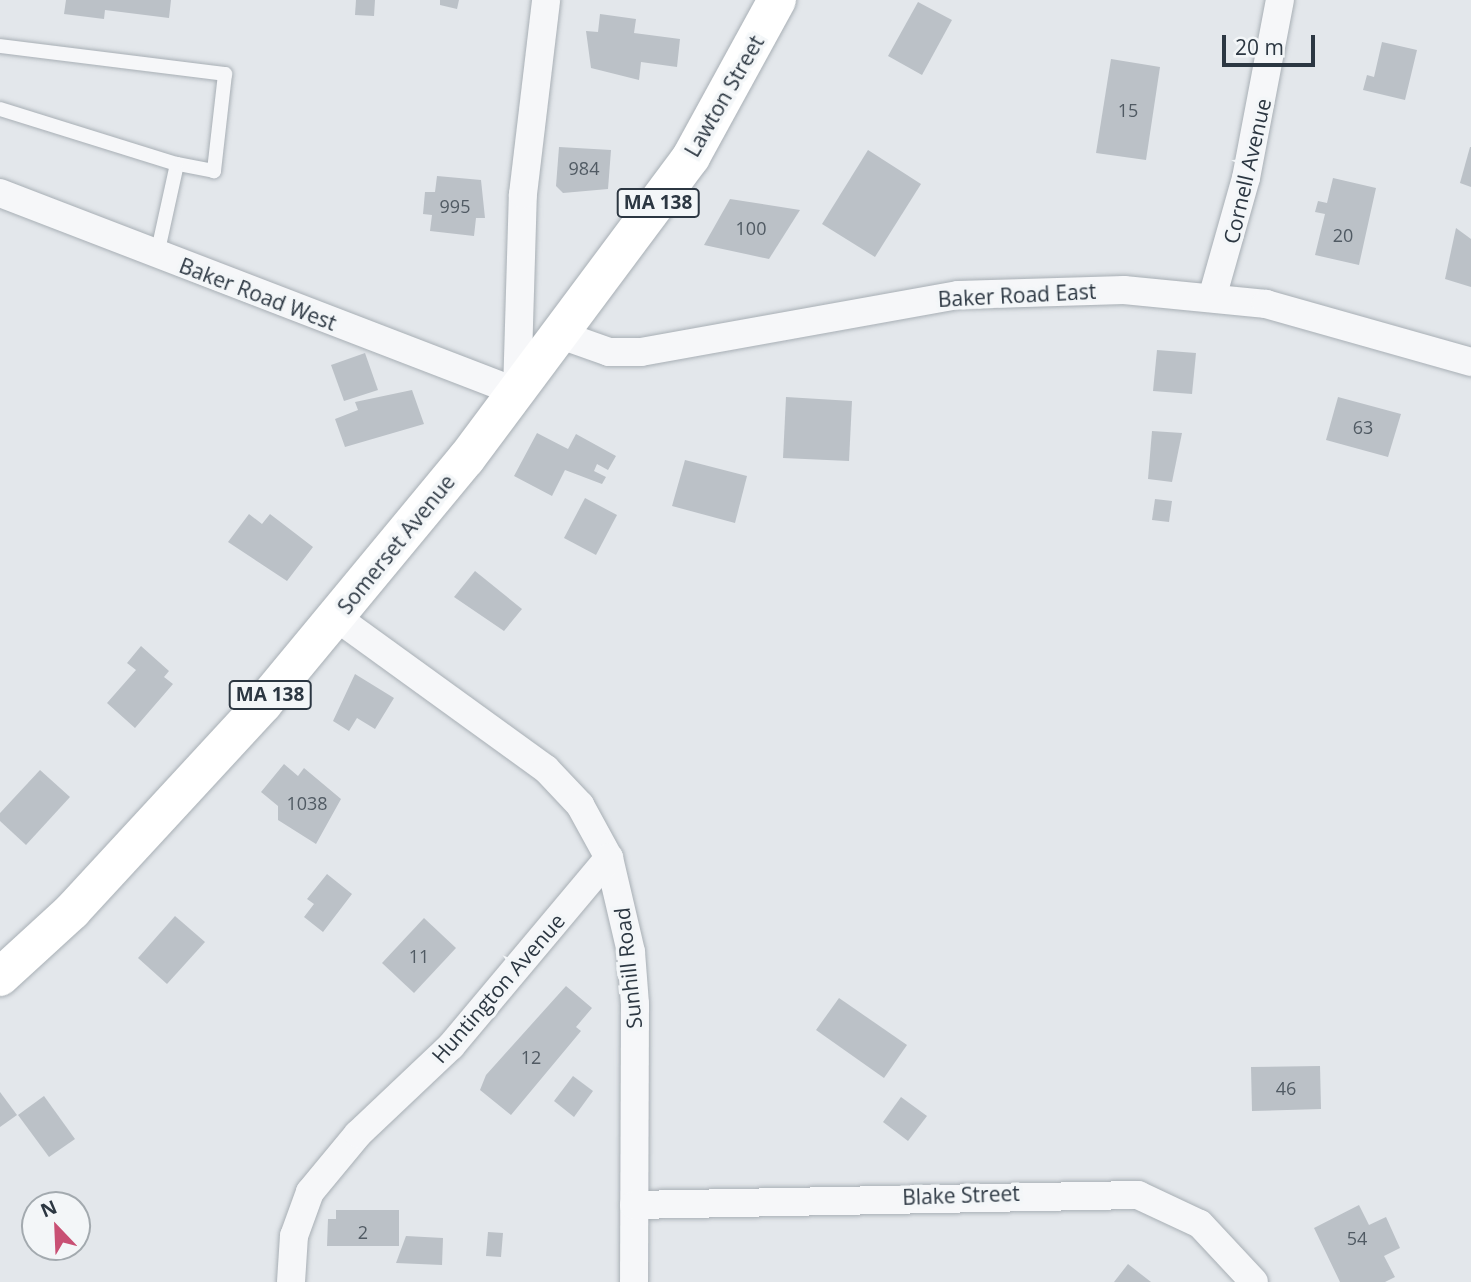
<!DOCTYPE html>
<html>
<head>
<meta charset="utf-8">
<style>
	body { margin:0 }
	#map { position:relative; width:1471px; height:1282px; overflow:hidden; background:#e3e7eb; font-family:"Open Sans",sans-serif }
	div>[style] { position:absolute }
	.building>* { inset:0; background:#bbc1c7 }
	.roads { filter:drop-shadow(0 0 2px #a8afb5) drop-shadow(0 0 2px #a8afb5) }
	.lane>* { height:14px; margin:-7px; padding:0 7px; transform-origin:7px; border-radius:7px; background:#f6f7f9 }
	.street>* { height:28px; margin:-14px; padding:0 14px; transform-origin:14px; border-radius:14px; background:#f6f7f9 }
	.primary>* { height:38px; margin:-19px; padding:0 19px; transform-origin:19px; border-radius:19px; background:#fff }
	span { translate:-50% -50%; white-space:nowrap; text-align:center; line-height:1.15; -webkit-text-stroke:7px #f3f6f8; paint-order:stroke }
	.number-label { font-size:18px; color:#505a63 }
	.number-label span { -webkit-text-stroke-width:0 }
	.shield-label span { padding:2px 5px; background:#f3f6f8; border:2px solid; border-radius:5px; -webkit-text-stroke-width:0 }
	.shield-label { font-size:19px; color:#2c3742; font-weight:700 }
	.street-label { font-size:21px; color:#2c3742 }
	.north { position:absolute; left:21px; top:1191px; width:70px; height:70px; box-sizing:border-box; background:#f3f6f8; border:2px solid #a3aaaf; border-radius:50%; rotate:337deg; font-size:19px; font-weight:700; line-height:28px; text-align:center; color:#2c3742 }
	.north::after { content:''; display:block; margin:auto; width:24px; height:32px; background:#c85074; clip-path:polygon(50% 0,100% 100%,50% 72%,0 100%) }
	.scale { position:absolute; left:1222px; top:35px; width:93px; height:32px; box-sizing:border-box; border:4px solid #2c3742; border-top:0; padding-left:9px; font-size:21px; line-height:24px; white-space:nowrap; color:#2c3742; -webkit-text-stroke:5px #f3f6f8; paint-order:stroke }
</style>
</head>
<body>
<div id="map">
	<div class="building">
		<i style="clip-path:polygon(66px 0,171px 0,169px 18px,105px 10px,104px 19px,64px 14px)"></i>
		<i style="clip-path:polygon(356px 0,375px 0,374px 16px,355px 15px)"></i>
		<i style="clip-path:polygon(440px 0,459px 0,457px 9px,440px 5px)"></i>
		<i style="clip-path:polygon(918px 2px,952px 20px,922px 75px,888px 56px)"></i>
		<i style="clip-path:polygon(600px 14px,636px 19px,634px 33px,680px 39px,677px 67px,641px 62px,639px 80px,591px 68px,586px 31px,598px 32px)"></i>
		<i style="clip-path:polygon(1382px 42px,1417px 50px,1405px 100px,1363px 90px,1367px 75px,1374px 77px)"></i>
		<i style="clip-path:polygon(1111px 59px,1160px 67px,1146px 160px,1096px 153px)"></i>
		<i style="clip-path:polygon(559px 147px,611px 150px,608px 189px,563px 193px,556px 186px)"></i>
		<i style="clip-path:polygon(1470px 147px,1471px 147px,1471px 187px,1460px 183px)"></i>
		<i style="clip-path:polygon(868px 150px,921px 184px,875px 257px,822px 224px)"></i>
		<i style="clip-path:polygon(437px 176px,481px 180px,485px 218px,476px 218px,474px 236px,430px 231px,432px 215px,423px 214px,425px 192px,435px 192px)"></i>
		<i style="clip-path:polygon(1333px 178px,1376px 188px,1359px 265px,1315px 255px,1325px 214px,1315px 212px,1318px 201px,1327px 203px)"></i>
		<i style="clip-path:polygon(730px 199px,800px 210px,769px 259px,704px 245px)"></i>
		<i style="clip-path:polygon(1456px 228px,1471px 239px,1471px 287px,1445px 279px)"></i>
		<i style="clip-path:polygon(1157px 350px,1196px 353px,1192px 394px,1153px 391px)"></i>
		<i style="clip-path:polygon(365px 353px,378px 390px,344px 401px,331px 365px)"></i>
		<i style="clip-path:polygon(412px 390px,424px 424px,345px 447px,335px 419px,358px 410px,355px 402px)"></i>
		<i style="clip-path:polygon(786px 397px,852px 401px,849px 461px,783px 458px)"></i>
		<i style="clip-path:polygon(1338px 397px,1401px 414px,1388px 457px,1326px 440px)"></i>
		<i style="clip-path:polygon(1152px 431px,1182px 433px,1172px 482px,1148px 479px)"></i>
		<i style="clip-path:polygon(537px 433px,568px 449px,576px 434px,616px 456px,608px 470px,597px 464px,594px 471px,606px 477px,602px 484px,565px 470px,552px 496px,514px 476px)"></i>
		<i style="clip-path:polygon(685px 460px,747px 476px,735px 523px,672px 506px)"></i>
		<i style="clip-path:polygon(585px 498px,617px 515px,596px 555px,564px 538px)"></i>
		<i style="clip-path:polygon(1155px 499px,1172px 501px,1169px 522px,1152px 520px)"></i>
		<i style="clip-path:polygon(249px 514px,262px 524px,270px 514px,313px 547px,287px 581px,228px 542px)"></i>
		<i style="clip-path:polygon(475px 571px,522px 609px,504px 631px,454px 597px)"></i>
		<i style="clip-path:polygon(141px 646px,169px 671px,164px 677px,173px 684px,135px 728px,107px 703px,136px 670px,127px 663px)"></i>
		<i style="clip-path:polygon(355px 674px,394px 698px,375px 729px,357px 718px,349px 731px,333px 721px)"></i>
		<i style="clip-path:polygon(284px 764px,298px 776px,304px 768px,341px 799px,316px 844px,278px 820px,278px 806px,261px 792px)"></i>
		<i style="clip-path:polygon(40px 770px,70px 797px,26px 845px,0 821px,0 813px)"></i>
		<i style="clip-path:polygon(327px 874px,352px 894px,323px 932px,304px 917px,314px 904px,307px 899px)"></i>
		<i style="clip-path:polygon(175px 916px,205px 942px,167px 984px,138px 958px)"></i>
		<i style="clip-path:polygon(424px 918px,456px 948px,414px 993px,382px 963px)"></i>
		<i style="clip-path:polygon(566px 986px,592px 1008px,576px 1027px,581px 1031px,511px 1115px,480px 1090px,486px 1075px)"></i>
		<i style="clip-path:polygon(839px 998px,907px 1045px,884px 1078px,816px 1030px)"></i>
		<i style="clip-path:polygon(1320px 1066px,1321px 1109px,1252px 1111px,1251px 1067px)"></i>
		<i style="clip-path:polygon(573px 1076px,593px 1091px,574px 1117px,554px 1101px)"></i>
		<i style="clip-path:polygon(0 1092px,17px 1115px,0 1127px)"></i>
		<i style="clip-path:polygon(44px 1096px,75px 1139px,49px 1157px,18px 1115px)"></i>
		<i style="clip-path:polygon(901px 1097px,927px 1116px,908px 1141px,883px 1122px)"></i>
		<i style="clip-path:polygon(1359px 1205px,1369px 1225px,1386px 1217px,1400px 1248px,1384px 1256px,1395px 1277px,1385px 1282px,1340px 1282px,1314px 1228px)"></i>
		<i style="clip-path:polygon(336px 1210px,399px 1210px,399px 1246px,327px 1246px,328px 1219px,336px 1219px)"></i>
		<i style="clip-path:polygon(488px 1232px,503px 1233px,501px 1257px,486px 1256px)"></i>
		<i style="clip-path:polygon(406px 1236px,443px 1238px,442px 1265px,396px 1263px)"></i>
		<i style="clip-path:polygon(1128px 1264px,1151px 1282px,1114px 1282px)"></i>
	</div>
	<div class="roads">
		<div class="lane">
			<i style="left:0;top:46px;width:227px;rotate:7.1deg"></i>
			<i style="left:225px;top:74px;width:98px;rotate:96.5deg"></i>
			<i style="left:214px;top:171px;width:38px;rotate:-169deg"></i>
			<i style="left:177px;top:164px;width:93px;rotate:102.4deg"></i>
			<i style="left:0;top:109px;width:185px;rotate:17.3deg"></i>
		</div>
		<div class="street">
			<i style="left:0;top:193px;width:554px;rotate:21.05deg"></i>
			<i style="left:517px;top:392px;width:198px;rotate:-88.3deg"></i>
			<i style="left:523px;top:194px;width:195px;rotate:-83.2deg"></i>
			<i style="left:1212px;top:298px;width:125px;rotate:-74.2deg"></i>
			<i style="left:1246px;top:178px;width:181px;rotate:-79.2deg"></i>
			<i style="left:561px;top:335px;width:51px;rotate:19.5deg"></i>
			<i style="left:609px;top:352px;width:32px"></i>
			<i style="left:641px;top:352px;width:322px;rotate:-10.2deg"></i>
			<i style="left:958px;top:295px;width:166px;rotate:-1.7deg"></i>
			<i style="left:1124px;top:290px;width:143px;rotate:5.6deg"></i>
			<i style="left:1266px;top:304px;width:213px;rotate:15.8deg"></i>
			<i style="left:336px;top:617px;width:259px;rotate:35.9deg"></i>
			<i style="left:546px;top:769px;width:50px;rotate:46.6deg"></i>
			<i style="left:580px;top:805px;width:60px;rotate:61.3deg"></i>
			<i style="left:609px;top:858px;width:97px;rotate:76.8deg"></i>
			<i style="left:631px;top:952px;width:52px;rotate:85.6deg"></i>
			<i style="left:635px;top:1004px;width:278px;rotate:90.2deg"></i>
			<i style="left:634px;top:1205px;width:504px;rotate:-1.14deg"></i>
			<i style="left:1138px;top:1195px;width:68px;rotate:25.1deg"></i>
			<i style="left:1200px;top:1224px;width:79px;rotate:47deg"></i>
			<i style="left:291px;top:1282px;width:46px;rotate:-86.3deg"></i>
			<i style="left:294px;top:1236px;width:47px;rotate:-70deg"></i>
			<i style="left:310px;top:1192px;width:75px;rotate:-50.4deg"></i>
			<i style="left:358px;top:1134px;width:128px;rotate:-43.4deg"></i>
			<i style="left:451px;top:1046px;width:246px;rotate:-50deg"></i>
		</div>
		<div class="primary">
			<i style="left:0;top:977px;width:98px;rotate:-42.5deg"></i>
			<i style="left:72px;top:911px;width:282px;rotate:-47.3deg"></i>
			<i style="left:263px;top:704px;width:318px;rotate:-50.4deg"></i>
			<i style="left:466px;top:459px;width:377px;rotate:-53.3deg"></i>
			<i style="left:691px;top:157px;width:179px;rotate:-61.3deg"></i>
		</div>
	</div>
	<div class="number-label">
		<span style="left:1128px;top:110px">15</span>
		<span style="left:584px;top:168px">984</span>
		<span style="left:455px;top:206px">995</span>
		<span style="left:751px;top:228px">100</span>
		<span style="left:1343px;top:235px">20</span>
		<span style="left:1363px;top:427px">63</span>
		<span style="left:307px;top:803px">1038</span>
		<span style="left:419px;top:956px">11</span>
		<span style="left:531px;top:1057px">12</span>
		<span style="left:1286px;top:1088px">46</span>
		<span style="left:363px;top:1232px">2</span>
		<span style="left:1357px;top:1238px">54</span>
	</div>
	<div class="shield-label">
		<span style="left:658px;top:203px">MA 138</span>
		<span style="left:270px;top:695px">MA 138</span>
	</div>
	<div class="street-label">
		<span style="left:724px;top:96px;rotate:-60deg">Lawton Street</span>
		<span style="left:1247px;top:171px;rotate:-77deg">Cornell Avenue</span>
		<span style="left:258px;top:294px;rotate:21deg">Baker Road West</span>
		<span style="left:1017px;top:295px;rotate:-3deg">Baker Road East</span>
		<span style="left:396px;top:544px;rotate:-51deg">Somerset Avenue</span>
		<span style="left:628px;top:968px;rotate:-96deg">Sunhill Road</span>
		<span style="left:498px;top:988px;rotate:-49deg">Huntington Avenue</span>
		<span style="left:961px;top:1195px;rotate:-2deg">Blake Street</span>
	</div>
	<div class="north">N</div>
	<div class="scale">20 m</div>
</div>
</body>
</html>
